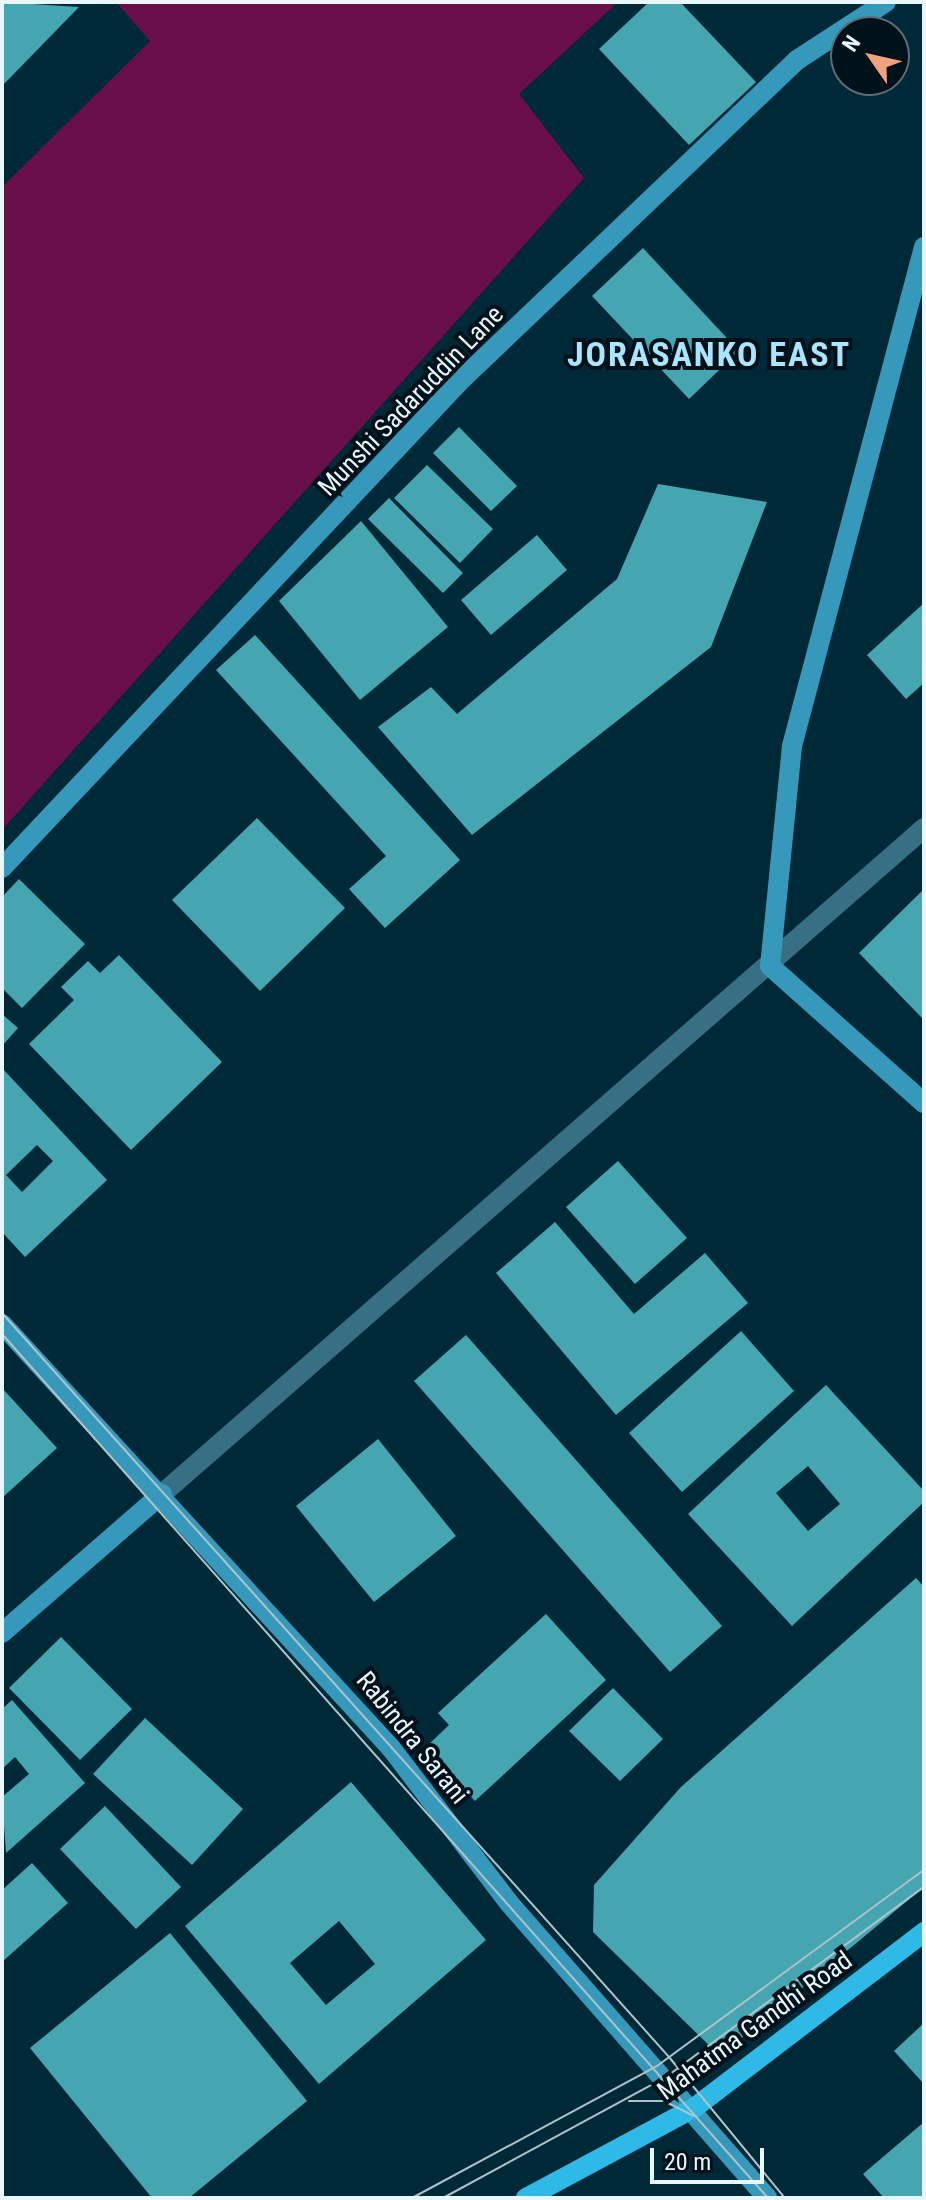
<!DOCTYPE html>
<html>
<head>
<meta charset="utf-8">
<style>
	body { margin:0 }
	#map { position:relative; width:926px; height:2200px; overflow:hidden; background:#002937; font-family:"Roboto Condensed",sans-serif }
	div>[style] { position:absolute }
	.green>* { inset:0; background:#680f4a }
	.building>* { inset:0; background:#45a6b1 }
	.street>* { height:20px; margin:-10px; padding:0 10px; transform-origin:10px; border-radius:10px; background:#376f85 }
	.secondary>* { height:20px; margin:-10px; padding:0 10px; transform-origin:10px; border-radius:10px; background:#3699bc }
	.primary>* { height:20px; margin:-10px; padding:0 10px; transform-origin:10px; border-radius:10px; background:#2fb9e7 }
	.tram>* { height:2px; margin:-1px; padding:0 1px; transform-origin:1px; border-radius:1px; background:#aec3cb }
	span { translate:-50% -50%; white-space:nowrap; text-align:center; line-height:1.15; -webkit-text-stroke:8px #001119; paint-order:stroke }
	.street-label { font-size:26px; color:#e9f7fd }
	.district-label { font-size:34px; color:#abe5fd; font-weight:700; letter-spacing:2px }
	.frame { position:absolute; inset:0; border:4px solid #e9f7fd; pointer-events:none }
	.north { position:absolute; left:830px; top:16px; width:80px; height:80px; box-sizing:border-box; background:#001119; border:2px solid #5d6d74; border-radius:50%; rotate:304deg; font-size:22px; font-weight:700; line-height:32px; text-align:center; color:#e9f7fd }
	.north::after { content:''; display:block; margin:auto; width:28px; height:36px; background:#f1a17c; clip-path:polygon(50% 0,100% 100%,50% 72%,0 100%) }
	.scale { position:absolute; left:650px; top:2148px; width:114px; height:36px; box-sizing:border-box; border:4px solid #e9f7fd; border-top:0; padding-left:10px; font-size:24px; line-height:28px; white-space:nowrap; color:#e9f7fd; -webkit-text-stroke:6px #001119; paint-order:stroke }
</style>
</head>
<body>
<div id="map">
	<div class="green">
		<i style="clip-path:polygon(116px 2px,618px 2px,519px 94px,584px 178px,2px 830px,2px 187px,150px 41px)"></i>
	</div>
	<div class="building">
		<i style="clip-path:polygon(2px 2px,79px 7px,4px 84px,2px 82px)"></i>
		<i style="clip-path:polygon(649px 2px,680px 2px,756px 82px,689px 145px,599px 49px)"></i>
		<i style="clip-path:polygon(643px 248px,739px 351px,689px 399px,592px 296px)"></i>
		<i style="clip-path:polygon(459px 427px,517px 486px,491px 511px,433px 453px)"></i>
		<i style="clip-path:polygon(427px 465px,493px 529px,460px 563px,394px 498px)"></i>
		<i style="clip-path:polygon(658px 484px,767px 502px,711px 647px,472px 835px,378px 727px,431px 687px,457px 714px,617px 579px)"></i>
		<i style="clip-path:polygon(389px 498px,463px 573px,443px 593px,368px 519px)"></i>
		<i style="clip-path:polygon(361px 521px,448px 627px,360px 700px,279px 601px)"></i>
		<i style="clip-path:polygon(537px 535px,567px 570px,491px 635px,461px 600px)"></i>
		<i style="clip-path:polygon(924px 603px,924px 683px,906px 699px,867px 655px)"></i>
		<i style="clip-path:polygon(255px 635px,460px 860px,385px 928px,349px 889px,386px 856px,216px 670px)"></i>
		<i style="clip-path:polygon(257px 818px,345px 908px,260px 991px,172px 900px)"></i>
		<i style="clip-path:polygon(19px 879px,85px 944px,22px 1008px,2px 988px,2px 897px)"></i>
		<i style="clip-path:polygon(924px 889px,924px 1020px,859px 953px)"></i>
		<i style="clip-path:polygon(119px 955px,222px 1062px,131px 1150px,29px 1044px,74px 1000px,61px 987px,88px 961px,100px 973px)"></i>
		<i style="clip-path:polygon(2px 1014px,18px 1028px,2px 1046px)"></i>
		<i style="clip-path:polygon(evenodd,2px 1068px,107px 1180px,25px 1257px,2px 1232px,2px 1068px,37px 1145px,53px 1161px,22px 1192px,6px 1175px,37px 1145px)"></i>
		<i style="clip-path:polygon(618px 1161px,687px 1238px,635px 1284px,566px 1207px)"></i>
		<i style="clip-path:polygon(555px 1222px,634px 1314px,705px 1253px,748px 1303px,616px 1415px,496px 1273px)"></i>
		<i style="clip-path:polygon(741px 1331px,794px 1391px,682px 1492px,629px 1433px)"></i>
		<i style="clip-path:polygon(466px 1335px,722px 1626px,670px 1672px,414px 1381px)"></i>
		<i style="clip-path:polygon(evenodd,826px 1385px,924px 1491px,924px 1502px,792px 1626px,688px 1514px,826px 1385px,808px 1466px,840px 1504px,808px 1531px,776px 1493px,808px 1466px)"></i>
		<i style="clip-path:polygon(2px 1388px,57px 1448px,2px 1498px)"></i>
		<i style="clip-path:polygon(378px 1439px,456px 1536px,374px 1602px,296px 1506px)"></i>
		<i style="clip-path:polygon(916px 1578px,924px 1587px,924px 1887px,720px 2056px,593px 1932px,594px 1885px,681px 1787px)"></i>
		<i style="clip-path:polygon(546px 1614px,606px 1680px,475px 1801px,426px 1747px,449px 1725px,438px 1713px)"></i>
		<i style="clip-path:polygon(61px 1637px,132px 1709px,80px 1760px,9px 1688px)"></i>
		<i style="clip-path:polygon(613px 1688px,663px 1739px,620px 1781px,569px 1731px)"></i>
		<i style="clip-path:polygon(12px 1700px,85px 1783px,6px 1853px,2px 1797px,29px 1774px,15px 1757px,2px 1769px,2px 1709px)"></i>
		<i style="clip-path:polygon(145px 1718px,243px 1809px,192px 1865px,93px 1774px)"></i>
		<i style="clip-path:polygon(evenodd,351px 1782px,486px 1940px,319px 2084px,185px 1926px,351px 1782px,339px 1921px,375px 1964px,326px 2005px,290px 1963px,339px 1921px)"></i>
		<i style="clip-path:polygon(105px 1806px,181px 1887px,136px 1929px,60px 1849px)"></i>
		<i style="clip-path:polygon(32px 1863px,68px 1903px,2px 1962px,2px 1890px)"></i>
		<i style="clip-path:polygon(170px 1933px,307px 2101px,189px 2198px,152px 2198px,30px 2048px)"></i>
		<i style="clip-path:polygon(924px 2023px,924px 2084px,894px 2051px)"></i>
		<i style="clip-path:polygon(924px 2122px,924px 2198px,884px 2198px,863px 2174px)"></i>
	</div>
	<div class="street">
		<i style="left:162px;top:1494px;width:1012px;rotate:-41.15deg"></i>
	</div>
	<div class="secondary">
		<i style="left:924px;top:247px;width:516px;rotate:104.82deg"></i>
		<i style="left:792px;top:746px;width:221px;rotate:95.7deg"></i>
		<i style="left:770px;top:966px;width:206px;rotate:41.7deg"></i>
		<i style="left:2px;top:868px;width:670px;rotate:-46.75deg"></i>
		<i style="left:461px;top:380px;width:464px;rotate:-43.6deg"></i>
		<i style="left:797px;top:60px;width:106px;rotate:-33.1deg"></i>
		<i style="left:2px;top:1324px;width:575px;rotate:47.47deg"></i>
		<i style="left:391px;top:1748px;width:195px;rotate:52.7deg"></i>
		<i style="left:509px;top:1903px;width:392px;rotate:48.8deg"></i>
		<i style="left:2px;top:1633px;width:212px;rotate:-41deg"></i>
	</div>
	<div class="primary">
		<i style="left:526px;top:2198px;width:191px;rotate:-28.2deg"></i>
		<i style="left:694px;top:2108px;width:290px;rotate:-37.4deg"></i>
	</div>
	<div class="tram">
		<i style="left:2px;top:1313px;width:999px;rotate:48.12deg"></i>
		<i style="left:669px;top:2057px;width:183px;rotate:50.6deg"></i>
		<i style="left:2px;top:1334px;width:1155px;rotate:48.44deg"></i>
		<i style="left:629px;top:2101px;width:35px"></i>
		<i style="left:664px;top:2101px;width:33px;rotate:27deg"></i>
		<i style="left:412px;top:2198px;width:278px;rotate:-28.3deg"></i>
		<i style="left:657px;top:2066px;width:331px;rotate:-36.3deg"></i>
		<i style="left:443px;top:2198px;width:254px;rotate:-28.5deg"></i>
		<i style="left:666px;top:2077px;width:320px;rotate:-36.4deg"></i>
	</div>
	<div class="street-label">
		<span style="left:411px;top:401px;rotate:-46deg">Munshi Sadaruddin Lane</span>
		<span style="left:412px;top:1738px;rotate:51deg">Rabindra Sarani</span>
		<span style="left:755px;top:2026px;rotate:-36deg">Mahatma Gandhi Road</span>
	</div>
	<div class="district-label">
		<span style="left:709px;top:355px">JORASANKO EAST</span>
	</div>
	<div class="frame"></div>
	<div class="north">N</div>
	<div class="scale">20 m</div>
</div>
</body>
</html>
